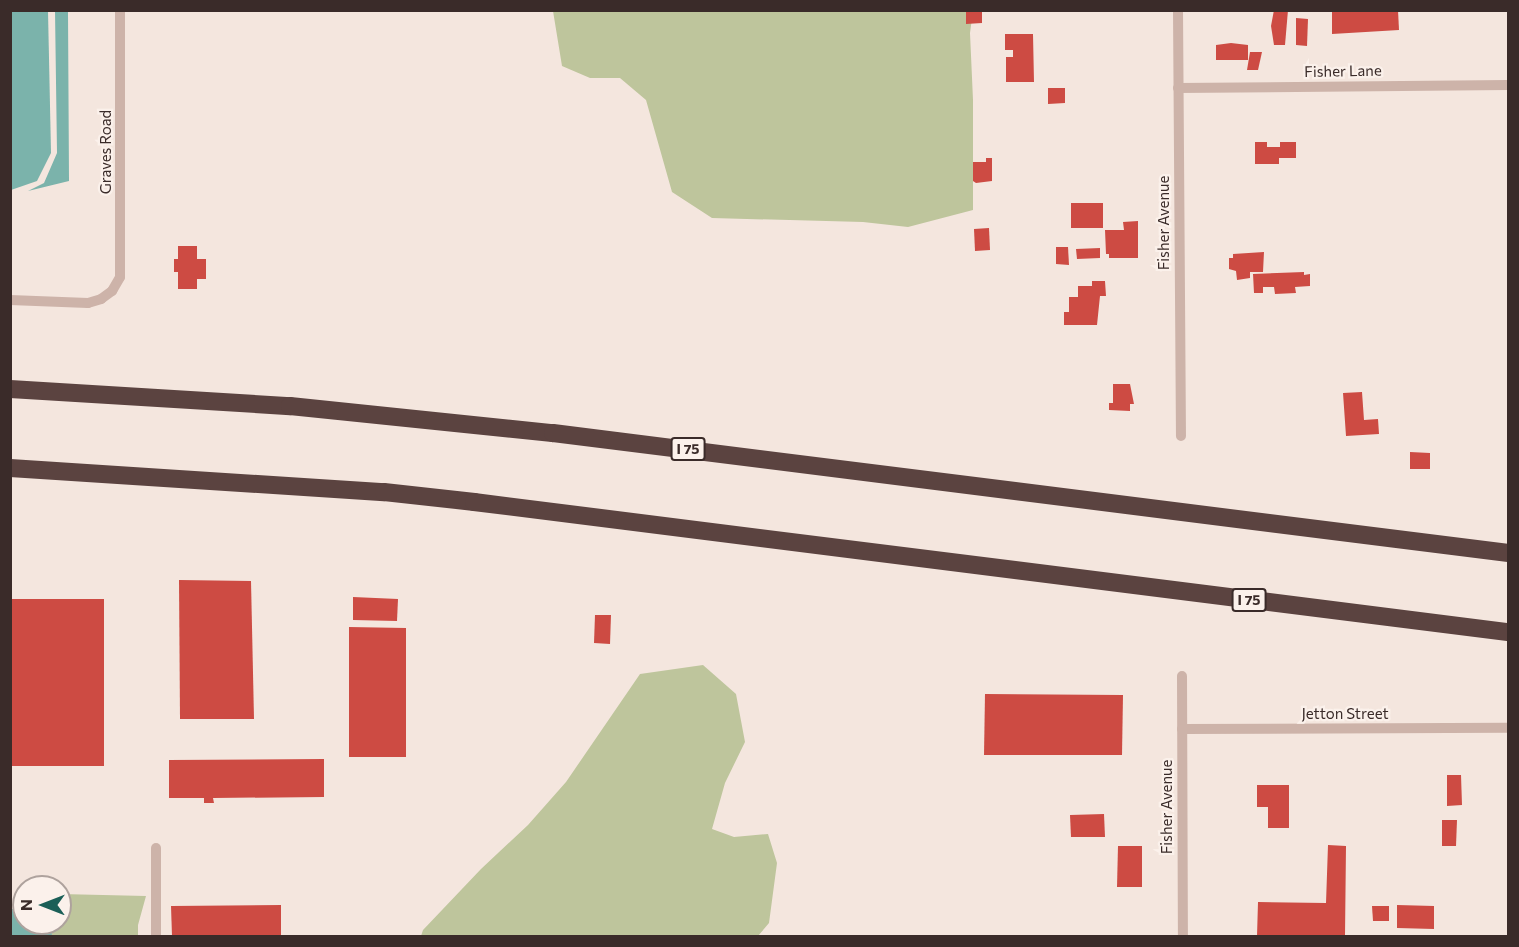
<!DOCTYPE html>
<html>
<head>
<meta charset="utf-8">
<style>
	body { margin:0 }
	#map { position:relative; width:1519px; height:947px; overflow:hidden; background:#f4e6de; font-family:Commissioner,sans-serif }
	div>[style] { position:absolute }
	.green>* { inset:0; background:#bec59c }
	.water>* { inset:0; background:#7bb3ab }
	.building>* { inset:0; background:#cd4b43 }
	.minor>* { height:10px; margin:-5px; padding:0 5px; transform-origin:5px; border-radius:5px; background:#cdb3a9 }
	.motorway>* { height:18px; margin:-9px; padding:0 9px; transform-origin:9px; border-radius:9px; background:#5b4340 }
	span { translate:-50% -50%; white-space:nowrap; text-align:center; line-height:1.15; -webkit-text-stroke:4.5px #fbf1eb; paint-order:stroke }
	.shield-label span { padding:2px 4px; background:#fbf1eb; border:2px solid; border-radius:4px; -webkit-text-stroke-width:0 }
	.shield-label { font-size:14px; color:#3a2b29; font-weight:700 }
	.street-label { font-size:15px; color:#3a2b29 }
	.frame { position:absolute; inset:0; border:12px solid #3a2b29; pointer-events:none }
	.north { position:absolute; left:12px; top:875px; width:60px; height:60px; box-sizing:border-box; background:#fbf1eb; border:2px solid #aea29d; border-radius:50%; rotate:270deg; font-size:16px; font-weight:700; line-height:24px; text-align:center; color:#3a2b29 }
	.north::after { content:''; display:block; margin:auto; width:21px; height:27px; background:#1b5f57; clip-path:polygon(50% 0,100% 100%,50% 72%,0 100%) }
</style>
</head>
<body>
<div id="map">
	<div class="green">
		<i style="clip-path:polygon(553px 11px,973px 11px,970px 33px,973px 100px,973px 210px,908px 227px,863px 222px,712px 218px,672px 192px,646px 100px,620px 78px,590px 78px,562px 66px)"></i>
		<i style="clip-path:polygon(703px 665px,736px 694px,745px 742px,725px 783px,712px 829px,734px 837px,768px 834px,777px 863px,769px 923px,758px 936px,421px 936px,423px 930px,481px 869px,528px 825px,566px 782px,640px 674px)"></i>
		<i style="clip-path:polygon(60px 894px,146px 896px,138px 925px,138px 936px,52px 936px,51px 923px,60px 923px)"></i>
	</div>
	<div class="water">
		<i style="clip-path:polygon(10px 11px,48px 11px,51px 153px,37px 181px,11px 190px)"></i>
		<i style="clip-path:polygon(55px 11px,68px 11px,69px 181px,28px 191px,44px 183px,57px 153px)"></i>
		<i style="clip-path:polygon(11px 909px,24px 909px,24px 923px,51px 923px,52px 936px,11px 936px)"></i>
	</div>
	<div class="building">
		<i style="clip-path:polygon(966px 10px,982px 10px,982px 23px,966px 24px)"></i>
		<i style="clip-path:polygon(1274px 10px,1288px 10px,1285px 45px,1274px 45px,1271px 26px)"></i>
		<i style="clip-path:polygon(1332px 10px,1398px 10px,1399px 30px,1332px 34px)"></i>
		<i style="clip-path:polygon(1296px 18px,1308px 19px,1307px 46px,1296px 45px)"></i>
		<i style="clip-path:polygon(1005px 34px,1033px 34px,1034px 82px,1006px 82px,1006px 57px,1013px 57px,1013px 50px,1005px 50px)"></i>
		<i style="clip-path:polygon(1231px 43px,1248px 45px,1248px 60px,1216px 60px,1216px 45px)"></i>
		<i style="clip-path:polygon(1250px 52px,1262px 52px,1258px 70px,1247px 70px)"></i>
		<i style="clip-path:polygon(1048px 88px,1065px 88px,1065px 103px,1048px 104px)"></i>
		<i style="clip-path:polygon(1255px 142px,1267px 142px,1267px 147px,1280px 147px,1280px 142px,1296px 142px,1296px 158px,1279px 158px,1279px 164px,1255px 164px)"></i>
		<i style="clip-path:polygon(986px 158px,992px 158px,992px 181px,976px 183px,973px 181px,973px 162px,986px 162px)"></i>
		<i style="clip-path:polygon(1071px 203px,1103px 203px,1103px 228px,1071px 228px)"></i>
		<i style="clip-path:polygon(1138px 221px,1138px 258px,1109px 258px,1109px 254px,1106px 254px,1105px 230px,1124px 230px,1123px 222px)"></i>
		<i style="clip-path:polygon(989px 228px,990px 250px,975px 251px,974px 229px)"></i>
		<i style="clip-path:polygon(178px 246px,197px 246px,197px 259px,206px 259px,206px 279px,197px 279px,197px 289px,178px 289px,178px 272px,174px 272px,174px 259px,178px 259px)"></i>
		<i style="clip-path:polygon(1056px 247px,1068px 247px,1069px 265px,1056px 264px)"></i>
		<i style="clip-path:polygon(1100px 248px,1100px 258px,1077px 259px,1076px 249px)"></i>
		<i style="clip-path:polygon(1264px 252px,1263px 272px,1250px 272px,1250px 278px,1237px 280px,1236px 271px,1229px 269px,1229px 258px,1233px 258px,1233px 254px)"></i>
		<i style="clip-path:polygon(1304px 272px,1304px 275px,1310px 274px,1310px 286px,1295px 287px,1296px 293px,1275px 294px,1274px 287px,1263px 287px,1263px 293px,1254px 293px,1253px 274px)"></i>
		<i style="clip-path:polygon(1092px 281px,1105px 281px,1106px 296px,1100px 296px,1097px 325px,1064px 325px,1064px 312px,1069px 312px,1069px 297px,1078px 297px,1078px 286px,1092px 286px)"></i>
		<i style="clip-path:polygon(1113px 384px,1130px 384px,1134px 404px,1130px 404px,1130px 411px,1109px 410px,1109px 403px,1113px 403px)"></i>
		<i style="clip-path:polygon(1362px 392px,1364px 420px,1378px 419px,1379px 434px,1346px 436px,1343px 393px)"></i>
		<i style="clip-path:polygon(1410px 452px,1430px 453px,1430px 469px,1410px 469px)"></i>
		<i style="clip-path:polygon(179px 580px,251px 581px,254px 719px,180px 719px)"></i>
		<i style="clip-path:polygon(353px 597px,398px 599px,397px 621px,353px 620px)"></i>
		<i style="clip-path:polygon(10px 599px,104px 599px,104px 766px,10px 766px)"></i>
		<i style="clip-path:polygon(595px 615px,611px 615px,610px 644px,594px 643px)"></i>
		<i style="clip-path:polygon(349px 627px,406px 628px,406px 757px,349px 757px)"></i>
		<i style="clip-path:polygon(985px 694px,1123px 695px,1122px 755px,984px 755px)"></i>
		<i style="clip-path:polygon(324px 759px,324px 797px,213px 798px,214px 803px,204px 803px,204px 798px,169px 798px,169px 760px)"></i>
		<i style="clip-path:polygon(1447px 775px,1461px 775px,1462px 805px,1447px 806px)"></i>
		<i style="clip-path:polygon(1257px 785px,1289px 785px,1289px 828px,1268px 828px,1268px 807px,1257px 807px)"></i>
		<i style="clip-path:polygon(1104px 814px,1105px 837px,1071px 837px,1070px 815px)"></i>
		<i style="clip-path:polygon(1442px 820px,1457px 820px,1456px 846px,1442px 846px)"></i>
		<i style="clip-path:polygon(1328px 845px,1346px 846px,1345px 936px,1257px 936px,1258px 902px,1326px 903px)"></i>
		<i style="clip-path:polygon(1118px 846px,1142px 846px,1142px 887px,1117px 887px)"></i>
		<i style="clip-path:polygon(281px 905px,281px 936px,172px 936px,171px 906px)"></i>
		<i style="clip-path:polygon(1397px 905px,1434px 906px,1434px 929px,1397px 928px)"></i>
		<i style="clip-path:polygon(1372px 906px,1389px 906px,1389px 921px,1373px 921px)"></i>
	</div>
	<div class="minor">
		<i style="left:1178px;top:10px;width:426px;rotate:89.6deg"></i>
		<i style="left:1178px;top:88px;width:330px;rotate:-0.5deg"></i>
		<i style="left:10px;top:300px;width:78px;rotate:2.2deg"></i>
		<i style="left:88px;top:303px;width:14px;rotate:-17deg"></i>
		<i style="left:101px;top:299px;width:14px;rotate:-36deg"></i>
		<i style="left:112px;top:291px;width:16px;rotate:-60deg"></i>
		<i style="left:120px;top:277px;width:267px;rotate:-90deg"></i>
		<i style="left:1182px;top:676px;width:260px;rotate:89.8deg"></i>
		<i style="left:1182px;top:729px;width:326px;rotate:-0.2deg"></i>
		<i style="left:156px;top:848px;width:88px;rotate:90deg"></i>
	</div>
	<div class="motorway">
		<i style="left:10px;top:389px;width:281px;rotate:3.5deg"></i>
		<i style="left:290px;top:406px;width:264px;rotate:5.9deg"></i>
		<i style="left:553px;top:433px;width:963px;rotate:7.16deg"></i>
		<i style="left:10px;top:468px;width:375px;rotate:3.7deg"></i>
		<i style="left:384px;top:492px;width:91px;rotate:6.3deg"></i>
		<i style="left:474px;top:502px;width:1042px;rotate:7.17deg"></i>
	</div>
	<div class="shield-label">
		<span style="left:688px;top:449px">I 75</span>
		<span style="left:1249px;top:600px">I 75</span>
	</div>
	<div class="street-label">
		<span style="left:1343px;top:71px;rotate:-1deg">Fisher Lane</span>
		<span style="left:106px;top:152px;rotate:-90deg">Graves Road</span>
		<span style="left:1164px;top:223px;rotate:-90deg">Fisher Avenue</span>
		<span style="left:1345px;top:714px">Jetton Street</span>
		<span style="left:1167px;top:807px;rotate:-90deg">Fisher Avenue</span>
	</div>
	<div class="frame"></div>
	<div class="north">N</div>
</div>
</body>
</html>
